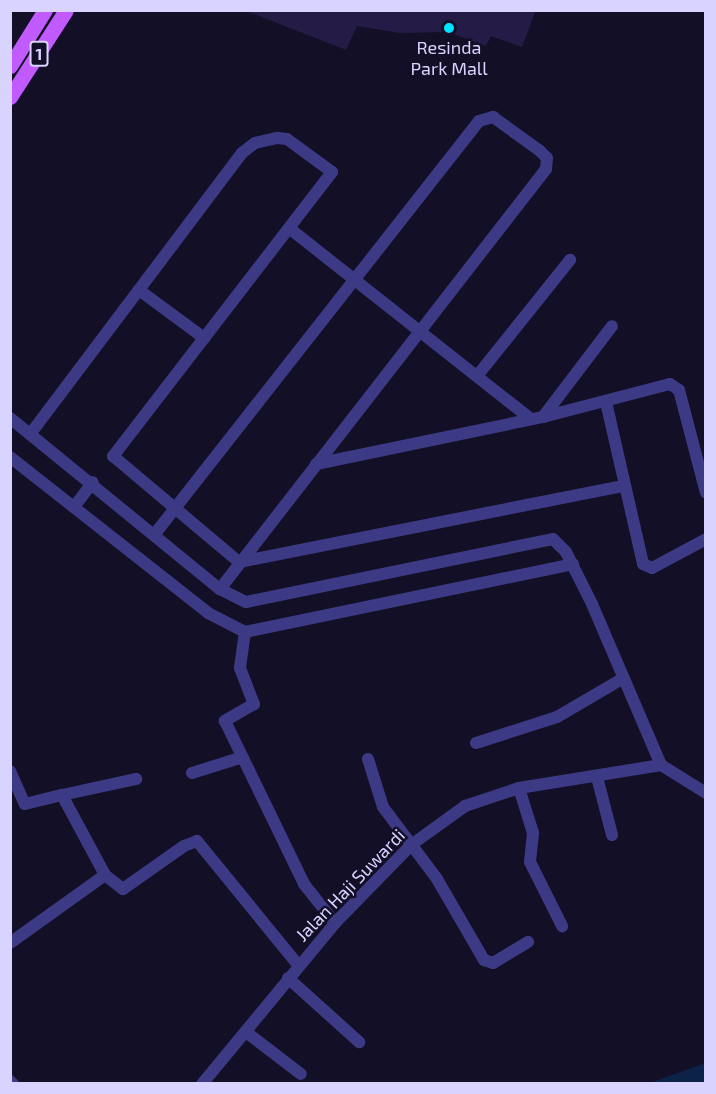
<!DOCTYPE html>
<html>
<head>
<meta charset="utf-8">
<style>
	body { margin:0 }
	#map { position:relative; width:716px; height:1094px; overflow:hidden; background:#130f26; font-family:"Exo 2",sans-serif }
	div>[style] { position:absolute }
	.water>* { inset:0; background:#0c2248 }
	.building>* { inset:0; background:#241b47 }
	.minor>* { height:12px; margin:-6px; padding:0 6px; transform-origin:6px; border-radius:6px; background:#3d3a85 }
	.primary>* { height:15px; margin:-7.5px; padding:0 7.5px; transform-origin:7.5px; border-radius:7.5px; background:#c25bff }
	.dots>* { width:16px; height:16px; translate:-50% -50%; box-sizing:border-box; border:3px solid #130f26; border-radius:50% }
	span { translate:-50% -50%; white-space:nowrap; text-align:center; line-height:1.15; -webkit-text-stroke:5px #130f26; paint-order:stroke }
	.shield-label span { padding:2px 4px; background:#130f26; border:2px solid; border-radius:4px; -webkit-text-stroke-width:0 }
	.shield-label { font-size:16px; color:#d9d4ff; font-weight:700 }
	.poi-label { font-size:18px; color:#d9d4ff }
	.street-label { font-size:18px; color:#d9d4ff }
	.frame { position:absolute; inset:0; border:12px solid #d9d4ff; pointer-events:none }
</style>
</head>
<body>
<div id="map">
	<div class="water">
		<i style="clip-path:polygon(705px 1063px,705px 1083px,650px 1083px)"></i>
	</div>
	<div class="building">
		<i style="clip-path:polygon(536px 10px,522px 47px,491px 36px,486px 46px,448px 32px,400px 33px,357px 26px,346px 50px,246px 11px)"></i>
	</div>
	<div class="minor">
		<i style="left:289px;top:228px;width:307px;rotate:38.3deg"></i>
		<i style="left:139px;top:290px;width:81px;rotate:36.4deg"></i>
		<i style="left:477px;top:376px;width:149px;rotate:-51.3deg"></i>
		<i style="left:606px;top:402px;width:166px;rotate:77.1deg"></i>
		<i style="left:643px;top:564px;width:10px;rotate:24deg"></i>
		<i style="left:652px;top:568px;width:61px;rotate:-28.2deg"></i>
		<i style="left:543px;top:417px;width:114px;rotate:-52.8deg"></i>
		<i style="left:10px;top:418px;width:271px;rotate:39.2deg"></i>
		<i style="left:220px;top:589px;width:29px;rotate:27deg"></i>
		<i style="left:246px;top:602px;width:313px;rotate:-11.6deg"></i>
		<i style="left:553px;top:539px;width:18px;rotate:45deg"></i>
		<i style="left:566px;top:552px;width:58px;rotate:63.4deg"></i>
		<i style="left:592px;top:604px;width:175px;rotate:66.8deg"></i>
		<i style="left:31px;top:433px;width:351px;rotate:-53deg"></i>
		<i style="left:242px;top:153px;width:16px;rotate:-38deg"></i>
		<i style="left:255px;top:143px;width:23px;rotate:-13deg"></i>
		<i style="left:277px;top:138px;width:10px;rotate:6deg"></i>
		<i style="left:287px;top:139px;width:56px;rotate:36.3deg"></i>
		<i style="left:332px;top:172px;width:359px;rotate:127.6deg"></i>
		<i style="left:113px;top:456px;width:165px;rotate:40.1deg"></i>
		<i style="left:239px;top:562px;width:392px;rotate:-11.2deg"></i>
		<i style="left:10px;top:457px;width:252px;rotate:38.2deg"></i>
		<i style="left:208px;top:613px;width:42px;rotate:27.2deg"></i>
		<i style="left:245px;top:632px;width:335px;rotate:-11.7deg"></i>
		<i style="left:316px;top:464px;width:232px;rotate:-11.7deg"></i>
		<i style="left:543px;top:417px;width:131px;rotate:-14.6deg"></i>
		<i style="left:670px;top:384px;width:11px;rotate:34deg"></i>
		<i style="left:679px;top:390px;width:106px;rotate:75.3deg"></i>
		<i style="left:74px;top:507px;width:31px;rotate:-53deg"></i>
		<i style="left:154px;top:535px;width:526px;rotate:-51.87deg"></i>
		<i style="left:479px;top:121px;width:15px;rotate:-16deg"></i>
		<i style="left:493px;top:117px;width:57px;rotate:35.7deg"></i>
		<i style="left:539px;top:150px;width:11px;rotate:45deg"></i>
		<i style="left:547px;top:158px;width:11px;rotate:95deg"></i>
		<i style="left:546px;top:169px;width:532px;rotate:127.82deg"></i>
		<i style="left:245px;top:632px;width:36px;rotate:98deg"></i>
		<i style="left:240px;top:668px;width:39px;rotate:69deg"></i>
		<i style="left:254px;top:704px;width:34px;rotate:150deg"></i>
		<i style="left:225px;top:721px;width:181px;rotate:64.1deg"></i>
		<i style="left:304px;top:884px;width:50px;rotate:51.5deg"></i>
		<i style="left:476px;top:743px;width:85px;rotate:-17.8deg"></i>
		<i style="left:557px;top:717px;width:75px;rotate:-30.3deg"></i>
		<i style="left:368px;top:759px;width:50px;rotate:72.6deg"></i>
		<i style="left:383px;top:807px;width:90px;rotate:53.1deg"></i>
		<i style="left:437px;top:879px;width:94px;rotate:59.9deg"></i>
		<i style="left:484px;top:960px;width:9px;rotate:18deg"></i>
		<i style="left:493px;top:963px;width:41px;rotate:-31deg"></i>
		<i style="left:10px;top:771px;width:36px;rotate:66deg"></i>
		<i style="left:25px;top:804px;width:38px;rotate:-14deg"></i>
		<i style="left:62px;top:795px;width:91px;rotate:61.7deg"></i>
		<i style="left:192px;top:773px;width:50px;rotate:-17.4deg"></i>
		<i style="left:597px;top:777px;width:60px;rotate:75.5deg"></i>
		<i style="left:519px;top:788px;width:47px;rotate:72.7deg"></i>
		<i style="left:533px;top:833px;width:29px;rotate:96deg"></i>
		<i style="left:530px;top:862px;width:72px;rotate:63.4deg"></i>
		<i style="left:62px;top:795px;width:76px;rotate:-12.2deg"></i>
		<i style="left:10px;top:943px;width:117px;rotate:-35.6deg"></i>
		<i style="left:105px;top:875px;width:23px;rotate:38deg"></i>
		<i style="left:123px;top:889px;width:75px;rotate:-35.2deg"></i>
		<i style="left:184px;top:846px;width:14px;rotate:-21deg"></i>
		<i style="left:197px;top:841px;width:161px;rotate:50.8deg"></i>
		<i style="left:288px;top:978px;width:96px;rotate:42deg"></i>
		<i style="left:246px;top:1032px;width:69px;rotate:37.4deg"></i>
		<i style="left:10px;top:1081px;width:4px;rotate:45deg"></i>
		<i style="left:202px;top:1084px;width:209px;rotate:-50.4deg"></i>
		<i style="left:335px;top:923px;width:109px;rotate:-45.7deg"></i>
		<i style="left:411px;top:845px;width:67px;rotate:-35.8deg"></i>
		<i style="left:465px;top:806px;width:57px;rotate:-18.4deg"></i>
		<i style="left:519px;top:788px;width:144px;rotate:-9.2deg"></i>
		<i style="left:661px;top:765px;width:53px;rotate:31.9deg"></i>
	</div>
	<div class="primary">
		<i style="left:10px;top:66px;width:66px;rotate:-58deg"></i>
		<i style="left:10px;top:97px;width:103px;rotate:-57.2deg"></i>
	</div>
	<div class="dots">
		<i style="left:449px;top:28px;background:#00e5ff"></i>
	</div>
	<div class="shield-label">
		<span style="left:39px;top:54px">1</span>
	</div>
	<div class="poi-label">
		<span style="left:449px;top:58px">Resinda<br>Park Mall</span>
	</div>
	<div class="street-label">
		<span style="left:350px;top:885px;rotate:-46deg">Jalan Haji Suwardi</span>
	</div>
	<div class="frame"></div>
</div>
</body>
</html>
